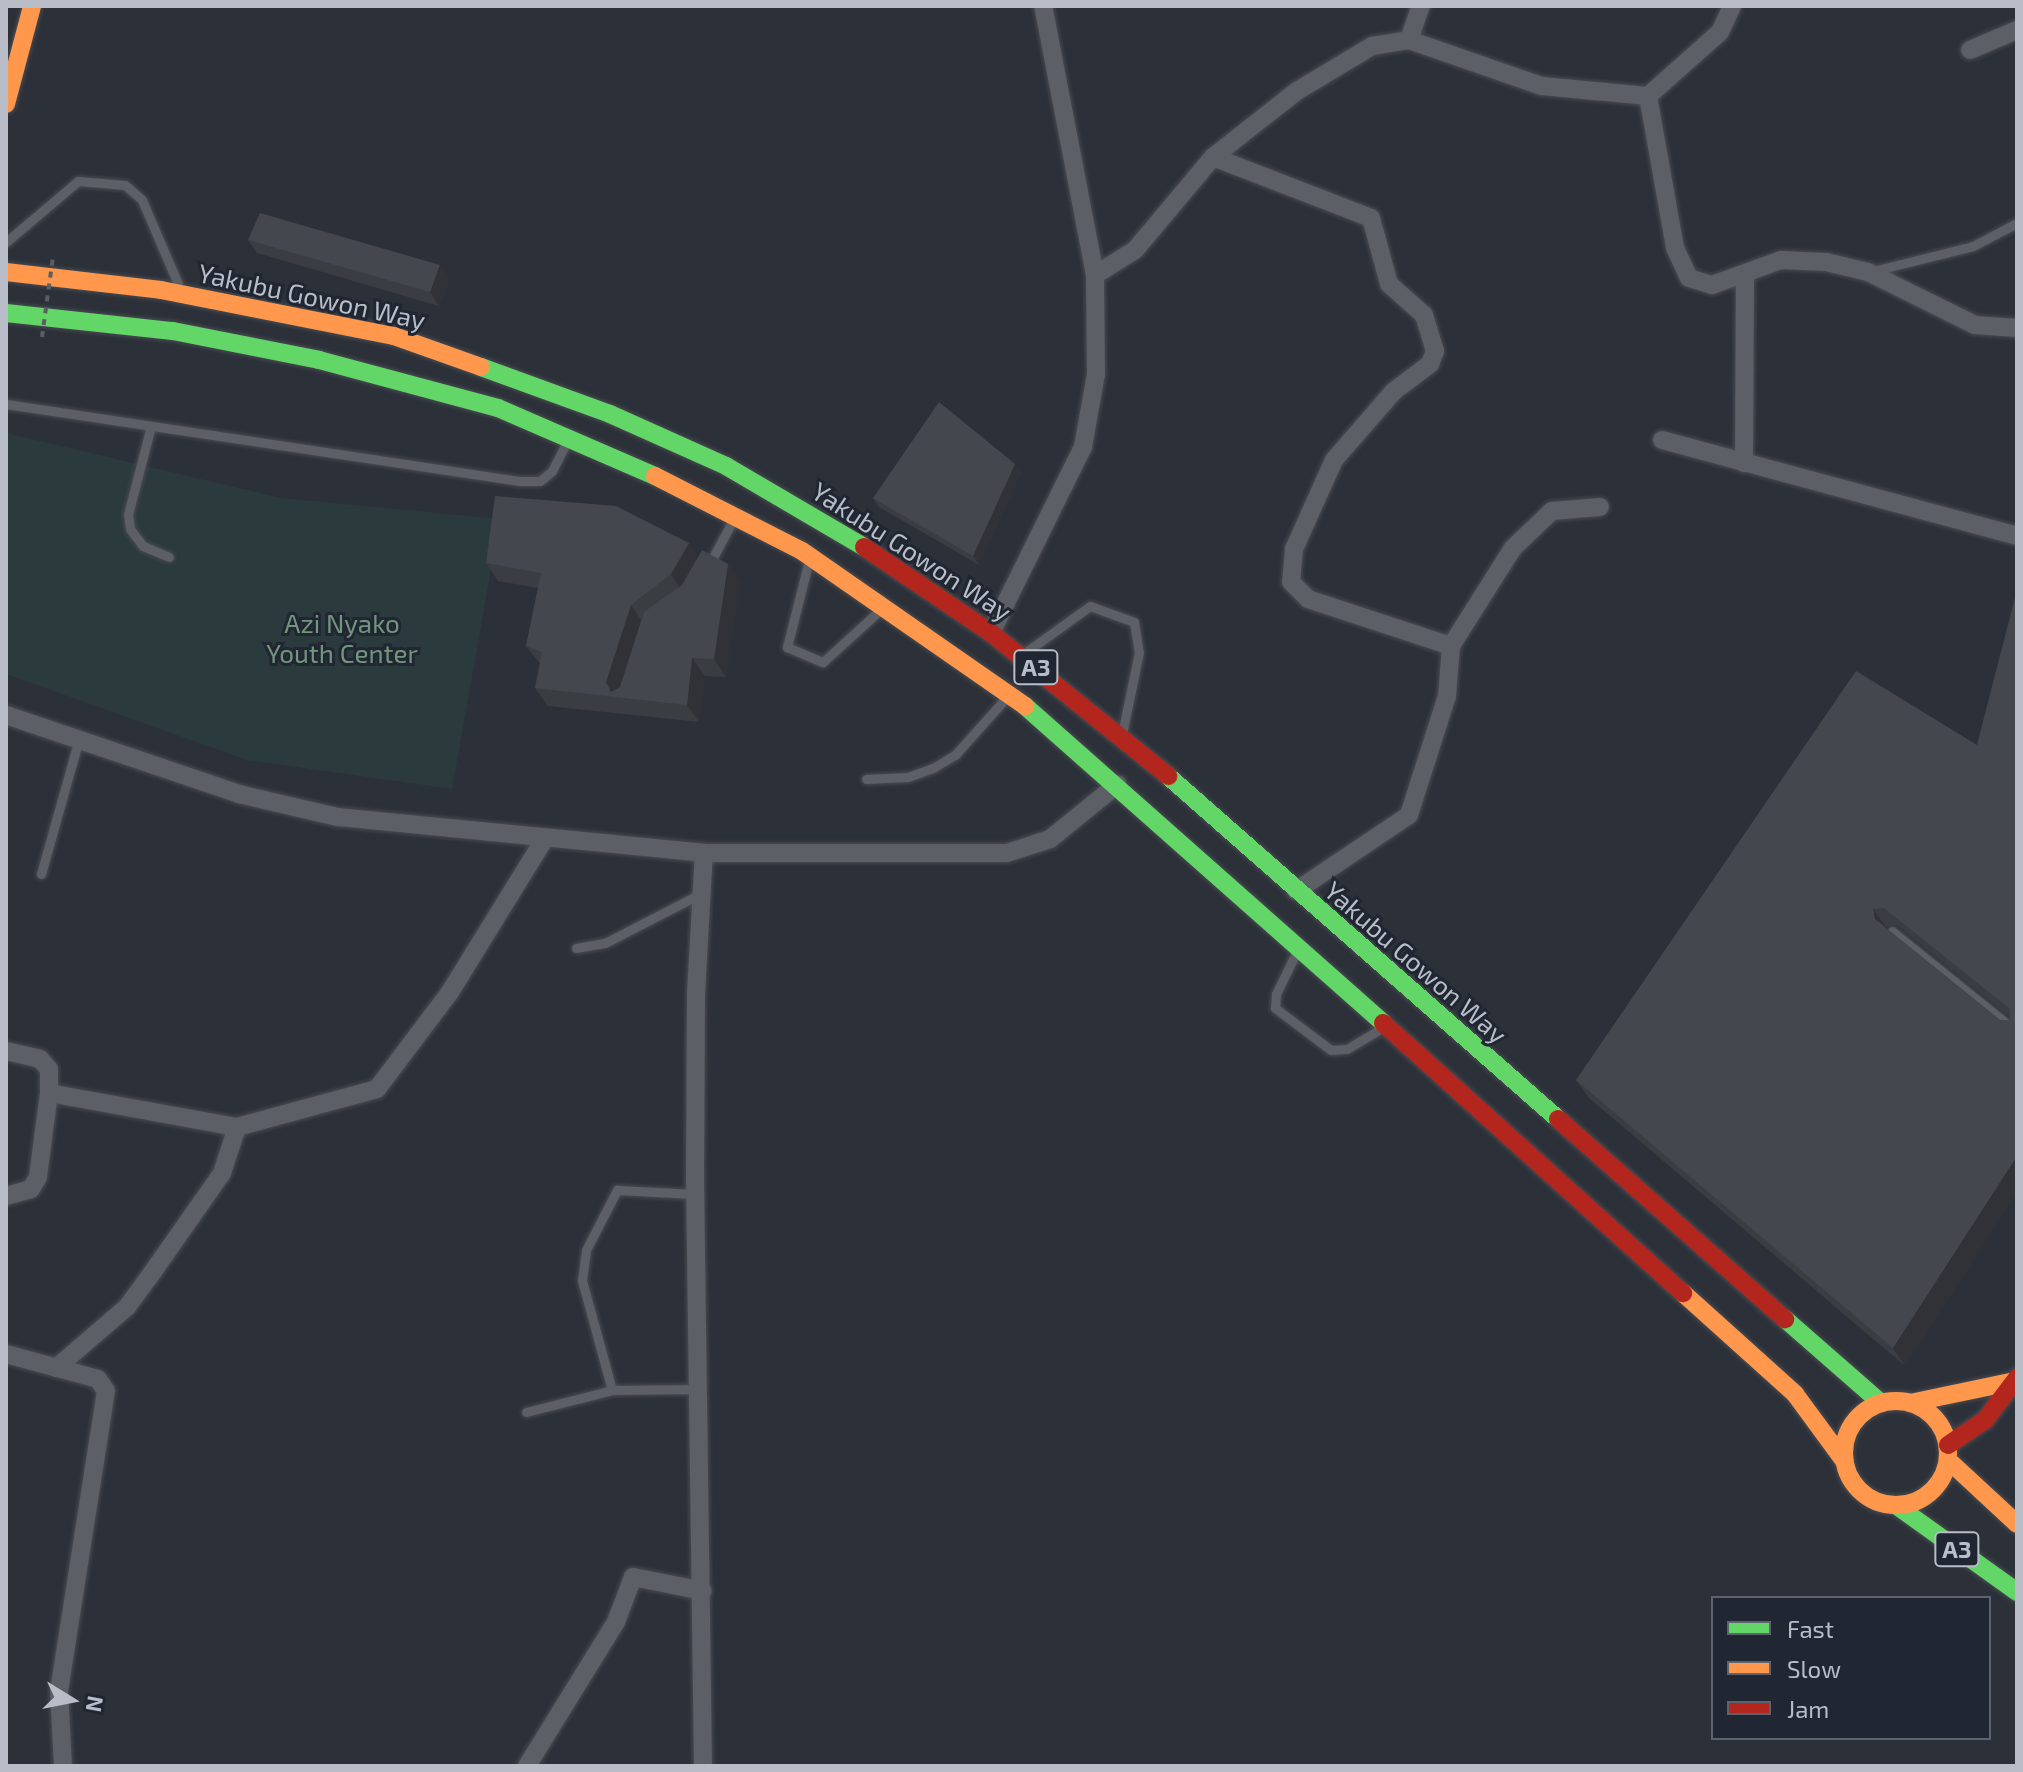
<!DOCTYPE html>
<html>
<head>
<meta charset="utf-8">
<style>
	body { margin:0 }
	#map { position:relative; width:2023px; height:1772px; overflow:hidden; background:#2c3038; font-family:"Exo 2",sans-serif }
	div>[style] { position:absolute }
	.green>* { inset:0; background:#2b3a3d }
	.roads { filter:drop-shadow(0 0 2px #484b51) drop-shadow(0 0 2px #484b51) }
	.lane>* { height:9px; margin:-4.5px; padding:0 4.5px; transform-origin:4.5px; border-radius:4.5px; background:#5c5f66 }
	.street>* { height:18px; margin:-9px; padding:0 9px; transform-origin:9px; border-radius:9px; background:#5c5f66 }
	.fast>* { height:18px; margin:-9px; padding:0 9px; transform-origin:9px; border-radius:9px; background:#63d668 }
	.slow>* { height:18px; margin:-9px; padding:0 9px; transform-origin:9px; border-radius:9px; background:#ff974d }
	.slow>.ring { margin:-9px; padding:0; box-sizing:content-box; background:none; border:18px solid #ff974d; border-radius:50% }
	.jam>* { height:18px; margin:-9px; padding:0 9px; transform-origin:9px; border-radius:9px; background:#b3261e }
	.path-bridge>* { height:4px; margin-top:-2px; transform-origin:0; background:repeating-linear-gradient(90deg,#5a5e63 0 6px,transparent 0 12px) }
	.wall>* { inset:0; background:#3a3e43 }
	.shaded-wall>* { inset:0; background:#303237 }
	.building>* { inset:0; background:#44484e }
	span { translate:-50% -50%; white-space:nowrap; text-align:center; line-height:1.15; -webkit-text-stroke:6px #202732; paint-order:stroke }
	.shield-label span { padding:2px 6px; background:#202732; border:2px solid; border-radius:6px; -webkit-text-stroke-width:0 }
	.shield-label { font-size:24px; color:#b8bdc7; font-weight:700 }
	.street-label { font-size:26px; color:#b8bdc7 }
	.park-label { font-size:26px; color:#72957c }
	.frame { position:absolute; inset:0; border:8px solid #b8bdc7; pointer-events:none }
	.legend { position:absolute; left:1711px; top:1596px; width:280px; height:144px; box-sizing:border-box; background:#202732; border:2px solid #5d636e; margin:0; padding:10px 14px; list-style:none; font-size:24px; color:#b8bdc7 }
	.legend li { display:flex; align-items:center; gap:16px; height:40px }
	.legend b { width:40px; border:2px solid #5d636e }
	.north { position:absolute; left:32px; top:1660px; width:80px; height:80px; -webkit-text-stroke:6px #202732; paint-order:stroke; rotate:100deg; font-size:22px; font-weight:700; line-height:32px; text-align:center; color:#b8bdc7 }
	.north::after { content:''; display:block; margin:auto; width:28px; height:36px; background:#b8bdc7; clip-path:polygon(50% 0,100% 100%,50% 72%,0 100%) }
</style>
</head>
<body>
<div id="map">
	<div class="green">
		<i style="clip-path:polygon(6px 433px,281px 498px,500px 519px,452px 789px,247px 760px,6px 674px)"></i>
	</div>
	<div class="roads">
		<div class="lane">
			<i style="left:6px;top:242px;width:94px;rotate:-40.3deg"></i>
			<i style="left:78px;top:181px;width:47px;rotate:4.9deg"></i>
			<i style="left:125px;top:185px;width:23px;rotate:41deg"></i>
			<i style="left:142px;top:200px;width:91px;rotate:66.8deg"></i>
			<i style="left:1873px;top:271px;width:103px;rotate:-14deg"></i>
			<i style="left:1973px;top:246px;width:50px;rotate:-27.6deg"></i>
			<i style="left:6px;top:404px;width:519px;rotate:8.54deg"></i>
			<i style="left:519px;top:481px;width:21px"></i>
			<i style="left:540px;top:481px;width:16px;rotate:-40deg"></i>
			<i style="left:552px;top:471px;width:28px;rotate:-63deg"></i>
			<i style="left:151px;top:426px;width:91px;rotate:104.6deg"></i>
			<i style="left:128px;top:514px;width:15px;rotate:82deg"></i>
			<i style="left:130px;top:529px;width:21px;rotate:53deg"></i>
			<i style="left:143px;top:546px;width:28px;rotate:23deg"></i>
			<i style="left:808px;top:564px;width:86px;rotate:104.2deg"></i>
			<i style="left:787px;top:647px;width:39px;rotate:23deg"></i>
			<i style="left:823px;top:662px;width:74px;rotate:-42.3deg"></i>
			<i style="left:709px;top:565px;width:49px;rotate:-61.9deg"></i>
			<i style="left:1026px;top:652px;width:79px;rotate:-35.7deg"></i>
			<i style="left:1090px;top:606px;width:47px;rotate:20deg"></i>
			<i style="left:1134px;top:622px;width:30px;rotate:81deg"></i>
			<i style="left:1139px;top:652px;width:79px;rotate:101.7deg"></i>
			<i style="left:866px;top:779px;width:42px;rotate:-2.7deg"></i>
			<i style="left:908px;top:777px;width:27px;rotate:-20deg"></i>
			<i style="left:933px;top:768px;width:26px;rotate:-31deg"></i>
			<i style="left:955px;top:755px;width:75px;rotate:-48.2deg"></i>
			<i style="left:41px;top:874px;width:140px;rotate:-74.3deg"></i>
			<i style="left:1892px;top:931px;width:161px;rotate:38.9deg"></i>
			<i style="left:576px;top:948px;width:29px;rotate:-10deg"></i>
			<i style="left:605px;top:943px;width:109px;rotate:-27.3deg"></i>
			<i style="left:1296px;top:953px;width:46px;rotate:116deg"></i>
			<i style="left:1276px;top:994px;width:14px;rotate:94deg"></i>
			<i style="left:1275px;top:1008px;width:70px;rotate:36.9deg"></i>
			<i style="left:1331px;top:1050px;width:16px;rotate:-4deg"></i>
			<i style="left:1347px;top:1049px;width:39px;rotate:-31deg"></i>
			<i style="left:612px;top:1390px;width:114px;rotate:-105.3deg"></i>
			<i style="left:582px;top:1280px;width:30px;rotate:-82deg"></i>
			<i style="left:586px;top:1250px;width:68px;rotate:-62.7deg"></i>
			<i style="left:617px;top:1190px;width:78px;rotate:2.9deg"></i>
			<i style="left:526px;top:1412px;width:89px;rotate:-14.3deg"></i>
			<i style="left:612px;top:1390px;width:87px;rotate:-0.7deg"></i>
		</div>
		<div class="street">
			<i style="left:1409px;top:40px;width:36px;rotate:-71deg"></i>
			<i style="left:1970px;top:50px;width:51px;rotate:-23.1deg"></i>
			<i style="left:1648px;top:96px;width:154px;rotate:79.9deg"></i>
			<i style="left:1675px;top:248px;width:33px;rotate:65deg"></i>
			<i style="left:1689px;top:278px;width:24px;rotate:17deg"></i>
			<i style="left:1712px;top:285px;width:73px;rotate:-19.9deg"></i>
			<i style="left:1781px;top:260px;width:45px;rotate:2.5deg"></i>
			<i style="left:1826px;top:262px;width:43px;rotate:13.4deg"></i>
			<i style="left:1868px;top:272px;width:119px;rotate:26.4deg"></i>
			<i style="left:1975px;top:325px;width:42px;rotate:4.1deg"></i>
			<i style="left:1213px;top:157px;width:169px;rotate:21.1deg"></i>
			<i style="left:1371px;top:218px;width:68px;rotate:74.7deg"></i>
			<i style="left:1389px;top:284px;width:47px;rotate:41.5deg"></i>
			<i style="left:1424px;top:315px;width:38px;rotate:73deg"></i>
			<i style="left:1435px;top:351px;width:14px;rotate:111deg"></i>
			<i style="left:1430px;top:364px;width:45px;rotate:143.1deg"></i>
			<i style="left:1394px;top:391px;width:91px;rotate:131deg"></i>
			<i style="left:1334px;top:460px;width:98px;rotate:114.2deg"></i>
			<i style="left:1294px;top:549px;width:33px;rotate:95deg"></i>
			<i style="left:1291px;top:582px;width:24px;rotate:45deg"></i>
			<i style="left:1308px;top:599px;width:151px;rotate:18.2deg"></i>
			<i style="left:1095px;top:275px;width:47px;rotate:-32deg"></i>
			<i style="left:1135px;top:250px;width:121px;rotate:-50deg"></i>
			<i style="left:1213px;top:157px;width:107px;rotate:-38.2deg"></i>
			<i style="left:1297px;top:91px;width:87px;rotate:-31deg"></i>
			<i style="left:1372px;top:46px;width:37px;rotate:-9deg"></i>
			<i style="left:1409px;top:40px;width:141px;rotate:19.1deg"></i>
			<i style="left:1542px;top:86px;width:106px;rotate:5.4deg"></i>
			<i style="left:1648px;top:96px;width:96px;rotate:-41.6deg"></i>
			<i style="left:1720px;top:32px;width:29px;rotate:-65deg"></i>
			<i style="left:1662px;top:440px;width:368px;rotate:15.1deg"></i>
			<i style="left:1744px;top:463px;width:188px;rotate:-89.7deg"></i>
			<i style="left:991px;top:633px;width:208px;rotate:-63.7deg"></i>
			<i style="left:1083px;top:447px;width:74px;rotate:-79.9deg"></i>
			<i style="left:1096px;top:374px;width:99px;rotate:-90.6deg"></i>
			<i style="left:1095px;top:275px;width:274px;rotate:-100.9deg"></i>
			<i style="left:6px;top:715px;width:246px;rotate:18.7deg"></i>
			<i style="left:239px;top:794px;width:102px;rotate:13.1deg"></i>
			<i style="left:338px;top:817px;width:368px;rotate:5.6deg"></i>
			<i style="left:704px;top:853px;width:303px"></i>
			<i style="left:1007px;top:853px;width:45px;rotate:-18deg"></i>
			<i style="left:1050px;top:839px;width:87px;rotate:-39deg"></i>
			<i style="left:1296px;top:891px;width:136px;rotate:-33.9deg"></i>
			<i style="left:1409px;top:815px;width:125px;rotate:-72.3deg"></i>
			<i style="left:1447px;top:696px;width:50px;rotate:-85.4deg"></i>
			<i style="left:1451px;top:646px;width:116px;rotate:-57.7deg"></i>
			<i style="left:1513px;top:548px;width:54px;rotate:-43.5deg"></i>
			<i style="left:1552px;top:511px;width:48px;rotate:-4.8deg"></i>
			<i style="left:6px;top:1051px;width:35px;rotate:13deg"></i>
			<i style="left:40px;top:1059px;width:13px;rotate:48deg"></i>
			<i style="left:49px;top:1069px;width:24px;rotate:90deg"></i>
			<i style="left:49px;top:1093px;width:85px;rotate:97.5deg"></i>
			<i style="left:38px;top:1177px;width:14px;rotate:120deg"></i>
			<i style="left:31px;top:1189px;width:26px;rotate:164deg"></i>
			<i style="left:49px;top:1093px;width:191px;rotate:10.3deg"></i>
			<i style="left:237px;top:1127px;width:145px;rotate:-15.2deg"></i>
			<i style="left:377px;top:1089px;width:121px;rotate:-53deg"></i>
			<i style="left:450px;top:992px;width:179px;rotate:-58.3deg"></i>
			<i style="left:6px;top:1354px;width:95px;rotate:15.2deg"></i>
			<i style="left:98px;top:1379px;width:14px;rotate:56deg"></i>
			<i style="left:106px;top:1391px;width:303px;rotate:98.9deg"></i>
			<i style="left:59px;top:1690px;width:76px;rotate:87deg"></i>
			<i style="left:56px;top:1368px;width:94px;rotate:-40.7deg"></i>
			<i style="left:127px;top:1307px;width:42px;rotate:-53.7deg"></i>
			<i style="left:152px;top:1273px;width:122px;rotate:-55deg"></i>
			<i style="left:222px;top:1173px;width:48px;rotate:-71.9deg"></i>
			<i style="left:527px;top:1766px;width:169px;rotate:-58.3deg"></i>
			<i style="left:616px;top:1622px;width:48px;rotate:-69.3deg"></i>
			<i style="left:633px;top:1577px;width:71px;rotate:11.3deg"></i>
			<i style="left:703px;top:1766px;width:585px;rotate:-90.78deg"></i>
			<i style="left:695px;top:1181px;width:187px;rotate:-89.7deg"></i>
			<i style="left:696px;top:994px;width:141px;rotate:-86.8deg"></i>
		</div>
		<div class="fast">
			<i style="left:6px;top:313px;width:168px;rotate:6.2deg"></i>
			<i style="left:173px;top:331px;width:149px;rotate:11.2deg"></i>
			<i style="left:319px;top:360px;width:185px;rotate:15deg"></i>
			<i style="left:498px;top:408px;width:171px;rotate:23.4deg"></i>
			<i style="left:481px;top:367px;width:137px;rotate:20deg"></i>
			<i style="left:610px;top:414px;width:127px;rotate:24.1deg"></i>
			<i style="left:726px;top:466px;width:160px;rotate:30.4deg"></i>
			<i style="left:1025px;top:706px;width:478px;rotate:41.5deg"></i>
			<i style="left:1168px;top:776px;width:519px;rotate:41.33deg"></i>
			<i style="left:1785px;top:1319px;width:128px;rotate:41.2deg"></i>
			<i style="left:1897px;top:1506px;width:148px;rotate:35.6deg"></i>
		</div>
		<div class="slow">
			<i style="left:6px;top:104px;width:101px;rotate:-75.1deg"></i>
			<i style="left:6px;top:272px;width:156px;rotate:6.6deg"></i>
			<i style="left:161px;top:290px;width:237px;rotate:11.2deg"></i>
			<i style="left:394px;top:336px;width:92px;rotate:19.6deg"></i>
			<i style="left:655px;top:476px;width:165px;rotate:27deg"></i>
			<i style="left:802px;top:551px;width:272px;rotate:34.8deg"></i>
			<i style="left:1683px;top:1293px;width:151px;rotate:42deg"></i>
			<i style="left:1795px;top:1394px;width:84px;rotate:53.7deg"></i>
			<i class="ring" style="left:1844px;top:1401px;width:86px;height:86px"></i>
			<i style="left:1910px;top:1403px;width:107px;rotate:-11.8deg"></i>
			<i style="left:1948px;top:1460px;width:94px;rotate:42.8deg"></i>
		</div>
		<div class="jam">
			<i style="left:864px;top:547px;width:153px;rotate:34.1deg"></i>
			<i style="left:991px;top:633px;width:228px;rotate:38.9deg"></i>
			<i style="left:1383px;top:1023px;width:404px;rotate:42deg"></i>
			<i style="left:1558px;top:1119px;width:303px;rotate:41.4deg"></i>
			<i style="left:1948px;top:1445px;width:45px;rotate:-34deg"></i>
			<i style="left:1985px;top:1420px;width:53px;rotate:-52.7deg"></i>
		</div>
	</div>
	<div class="path-bridge">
		<i style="left:42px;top:337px;width:81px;rotate:-82.2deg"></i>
	</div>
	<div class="wall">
		<i style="clip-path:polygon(248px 240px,450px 278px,439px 306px,257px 253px)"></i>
		<i style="clip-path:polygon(1015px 464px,1021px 473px,979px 565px,879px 507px,873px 498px)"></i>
		<i style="clip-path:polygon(689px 543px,698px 557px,728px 564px,740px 581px,726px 677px,705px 676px,699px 722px,548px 706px,535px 688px,540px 664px,526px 646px,538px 588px,498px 581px,486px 563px)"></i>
		<i style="clip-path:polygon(evenodd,2017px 590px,2017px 1192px,1905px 1366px,1589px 1098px,1576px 1080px,1977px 745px,2017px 590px,1897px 925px,2010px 1017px,2010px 1020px,2000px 1020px,1886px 928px,1886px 927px,1897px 925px)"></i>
	</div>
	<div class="shaded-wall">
		<i style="clip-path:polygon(440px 265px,450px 278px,439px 306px,430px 292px)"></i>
		<i style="clip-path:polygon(1015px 464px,1021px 473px,979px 565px,973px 556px)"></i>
		<i style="clip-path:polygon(689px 543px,701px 561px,683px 592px,671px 574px)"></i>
		<i style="clip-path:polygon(728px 564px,740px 581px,726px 677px,714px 659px)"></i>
		<i style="clip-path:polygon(631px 605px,643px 623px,619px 697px,611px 692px,606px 682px)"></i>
		<i style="clip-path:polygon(692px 658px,705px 676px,699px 722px,687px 705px)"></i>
		<i style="clip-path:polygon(1873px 909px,1886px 927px,1887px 937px,1875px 919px)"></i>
		<i style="clip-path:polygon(2017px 1156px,2017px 1192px,1905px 1366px,1893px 1348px)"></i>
	</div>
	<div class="building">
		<i style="clip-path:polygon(260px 213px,440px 265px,430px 292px,248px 240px)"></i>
		<i style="clip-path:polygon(939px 402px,1015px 464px,973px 556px,873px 498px)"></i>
		<i style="clip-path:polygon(495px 496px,616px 506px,689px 543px,671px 574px,631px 605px,606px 682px,611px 692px,620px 687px,644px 612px,682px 585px,702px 550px,728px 564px,714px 659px,692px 658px,687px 705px,535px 688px,542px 652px,526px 646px,541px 573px,486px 563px)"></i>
		<i style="clip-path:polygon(evenodd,2017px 590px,2017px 1156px,1893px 1348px,1576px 1080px,1856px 671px,1977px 745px,2017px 590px,1884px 908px,2010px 1009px,2010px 1020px,2000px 1020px,1875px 919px,1873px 909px,1884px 908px)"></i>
	</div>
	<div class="shield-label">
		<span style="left:1036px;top:667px">A3</span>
		<span style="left:1957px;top:1549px">A3</span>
	</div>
	<div class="street-label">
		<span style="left:312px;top:296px;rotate:12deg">Yakubu Gowon Way</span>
		<span style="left:912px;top:551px;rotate:33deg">Yakubu Gowon Way</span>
		<span style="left:1416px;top:962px;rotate:41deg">Yakubu Gowon Way</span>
	</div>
	<div class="park-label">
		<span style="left:342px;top:638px">Azi Nyako<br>Youth Center</span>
	</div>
	<div class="frame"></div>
	<ul class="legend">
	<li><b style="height:10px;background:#63d668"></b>Fast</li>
	<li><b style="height:10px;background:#ff974d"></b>Slow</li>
	<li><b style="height:10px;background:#b3261e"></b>Jam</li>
	</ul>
	<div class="north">N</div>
</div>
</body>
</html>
